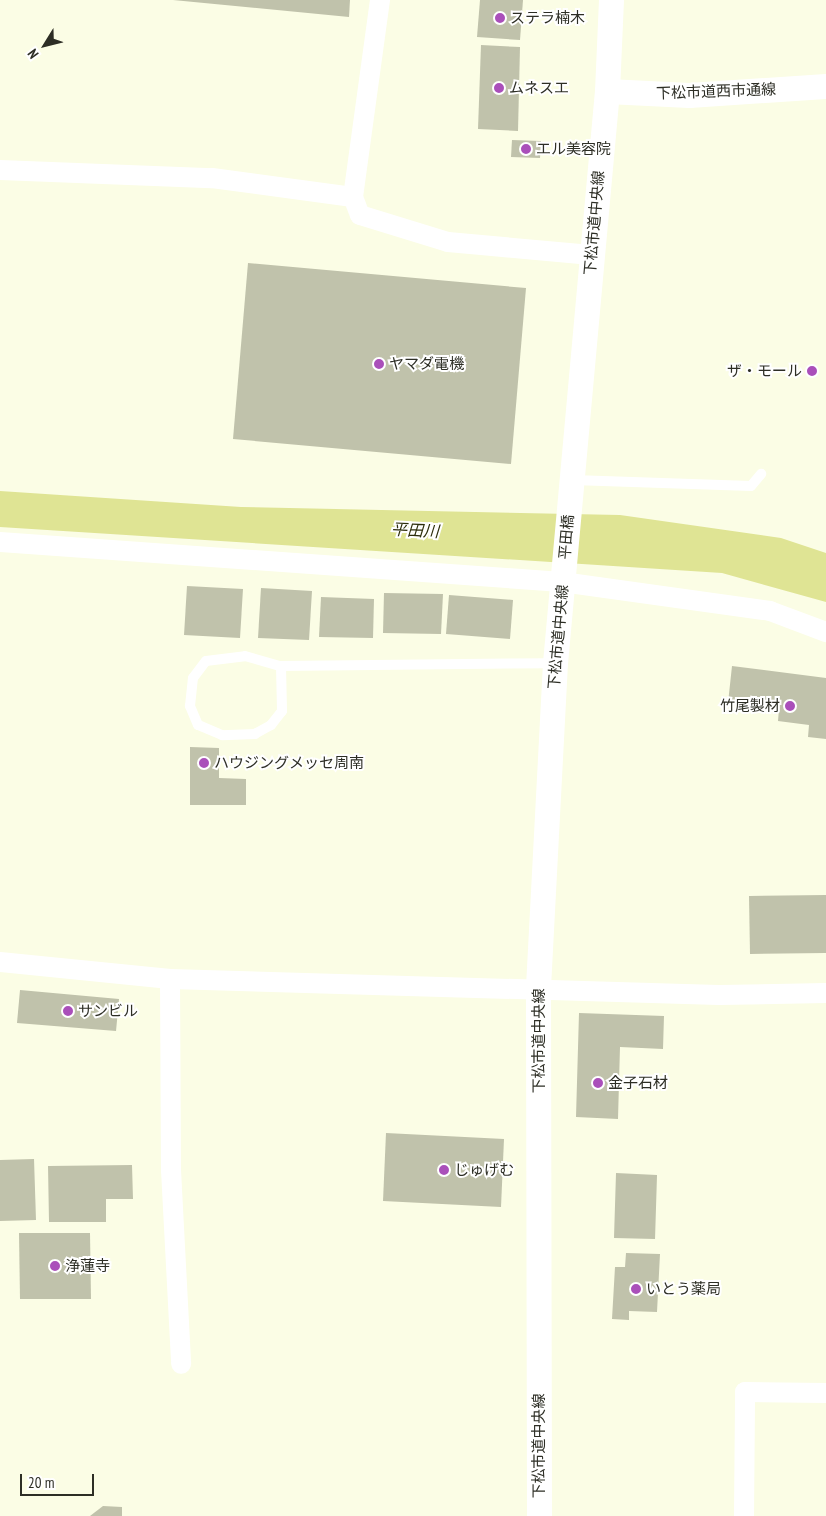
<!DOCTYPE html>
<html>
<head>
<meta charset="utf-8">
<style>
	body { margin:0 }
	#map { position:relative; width:826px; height:1516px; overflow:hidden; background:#fbfde5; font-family:"PT Sans Narrow","Noto Sans JP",sans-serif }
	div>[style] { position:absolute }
	.water>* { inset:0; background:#dfe494 }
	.building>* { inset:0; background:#c0c2ab }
	.service>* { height:10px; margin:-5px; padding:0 5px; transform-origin:5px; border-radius:5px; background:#fff }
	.minor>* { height:20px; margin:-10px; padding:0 10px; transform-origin:10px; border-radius:10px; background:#fff }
	.tertiary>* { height:25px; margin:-12.5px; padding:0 12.5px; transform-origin:12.5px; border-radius:12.5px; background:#fff }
	.dots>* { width:14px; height:14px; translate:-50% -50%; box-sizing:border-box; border:2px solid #fff; border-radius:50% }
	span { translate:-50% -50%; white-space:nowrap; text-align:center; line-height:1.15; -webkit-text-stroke:4px #fff; paint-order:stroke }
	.poi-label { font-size:15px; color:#2d2e25 }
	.left { translate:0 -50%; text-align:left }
	.right { translate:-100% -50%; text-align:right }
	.street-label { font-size:15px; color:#2d2e25 }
	.water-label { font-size:16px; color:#2d2e0c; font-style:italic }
	.north { position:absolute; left:20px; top:20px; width:50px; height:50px; -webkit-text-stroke:4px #fff; paint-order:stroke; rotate:234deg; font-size:14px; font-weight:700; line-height:20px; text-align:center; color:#2d2e25 }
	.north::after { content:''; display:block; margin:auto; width:18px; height:22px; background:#2d2e25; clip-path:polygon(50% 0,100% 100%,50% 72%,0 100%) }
	.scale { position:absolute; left:20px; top:1474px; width:74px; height:22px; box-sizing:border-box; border:2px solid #2d2e25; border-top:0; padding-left:6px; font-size:15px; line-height:18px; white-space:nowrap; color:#2d2e25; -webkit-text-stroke:4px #fff; paint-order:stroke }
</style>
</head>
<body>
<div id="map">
	<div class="water">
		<i style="clip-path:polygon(0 491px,241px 507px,620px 515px,781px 538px,826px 553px,826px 602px,722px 573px,0 527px)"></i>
	</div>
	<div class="building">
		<i style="clip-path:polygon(173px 0,350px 0,349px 17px)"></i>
		<i style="clip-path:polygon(480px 0,523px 0,520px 40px,477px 37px)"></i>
		<i style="clip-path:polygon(481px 45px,520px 47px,518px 131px,478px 129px)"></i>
		<i style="clip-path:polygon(512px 140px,541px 141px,540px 158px,511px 157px)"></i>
		<i style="clip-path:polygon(248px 263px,526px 288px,511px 464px,233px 439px)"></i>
		<i style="clip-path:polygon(187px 586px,243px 589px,240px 638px,184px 635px)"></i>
		<i style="clip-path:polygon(261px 588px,312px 591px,309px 640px,258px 638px)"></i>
		<i style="clip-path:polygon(384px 593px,443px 594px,441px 634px,383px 633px)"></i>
		<i style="clip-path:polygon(449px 595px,513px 600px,510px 639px,446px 634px)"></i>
		<i style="clip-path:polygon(321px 597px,374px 599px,373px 638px,319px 637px)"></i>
		<i style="clip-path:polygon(732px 666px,826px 678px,826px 739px,808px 737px,809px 725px,778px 721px,779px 709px,728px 703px)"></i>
		<i style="clip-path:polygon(190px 747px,219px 748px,219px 778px,246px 779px,246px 805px,190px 805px)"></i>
		<i style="clip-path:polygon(826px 895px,826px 953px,750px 954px,749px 896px)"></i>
		<i style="clip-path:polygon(20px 990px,119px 999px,116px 1031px,17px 1023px)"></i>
		<i style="clip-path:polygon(579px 1013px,664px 1016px,663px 1049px,620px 1047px,618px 1119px,576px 1117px)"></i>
		<i style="clip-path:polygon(386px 1133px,504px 1139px,501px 1207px,383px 1201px)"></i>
		<i style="clip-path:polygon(34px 1159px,36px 1220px,0 1221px,0 1160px)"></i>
		<i style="clip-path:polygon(132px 1165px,133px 1199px,106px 1199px,106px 1222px,49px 1222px,48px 1166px)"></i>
		<i style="clip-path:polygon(616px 1173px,657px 1175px,655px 1239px,614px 1238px)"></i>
		<i style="clip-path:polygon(19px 1233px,90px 1233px,91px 1299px,20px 1299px)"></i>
		<i style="clip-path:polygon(626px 1253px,660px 1254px,657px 1312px,629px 1311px,629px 1320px,612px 1319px,615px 1267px,625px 1267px)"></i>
		<i style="clip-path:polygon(103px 1506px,122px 1507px,122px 1516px,90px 1516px)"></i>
	</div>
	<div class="service">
		<i style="left:573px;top:480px;width:178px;rotate:1.9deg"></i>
		<i style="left:751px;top:486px;width:16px;rotate:-50deg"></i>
		<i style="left:281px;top:666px;width:45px;rotate:88.7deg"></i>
		<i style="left:282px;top:711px;width:18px;rotate:128deg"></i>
		<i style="left:271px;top:725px;width:18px;rotate:151deg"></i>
		<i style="left:255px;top:734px;width:33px;rotate:178deg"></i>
		<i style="left:222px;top:735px;width:26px;rotate:-157deg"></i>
		<i style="left:198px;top:725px;width:21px;rotate:-113deg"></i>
		<i style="left:190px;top:706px;width:28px;rotate:-84deg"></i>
		<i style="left:193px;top:678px;width:21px;rotate:-53deg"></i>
		<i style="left:206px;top:661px;width:39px;rotate:-7deg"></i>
		<i style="left:245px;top:656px;width:37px;rotate:16deg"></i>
		<i style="left:281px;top:666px;width:273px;rotate:-0.6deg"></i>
	</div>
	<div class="minor">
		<i style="left:380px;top:0;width:199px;rotate:97.8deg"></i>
		<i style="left:353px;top:197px;width:19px;rotate:69deg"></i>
		<i style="left:360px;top:215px;width:92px;rotate:17.1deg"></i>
		<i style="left:448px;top:242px;width:144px;rotate:5.2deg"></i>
		<i style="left:0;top:170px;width:212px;rotate:2.2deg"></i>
		<i style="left:212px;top:178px;width:142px;rotate:7.7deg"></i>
		<i style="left:0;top:542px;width:563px;rotate:4.07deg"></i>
		<i style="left:562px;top:582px;width:210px;rotate:7.9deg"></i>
		<i style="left:770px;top:611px;width:60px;rotate:20.6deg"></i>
		<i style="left:0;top:962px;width:171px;rotate:5.7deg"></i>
		<i style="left:170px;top:979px;width:549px;rotate:1.67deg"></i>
		<i style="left:719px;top:995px;width:107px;rotate:-1.1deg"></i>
		<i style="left:170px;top:979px;width:191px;rotate:89.7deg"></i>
		<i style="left:171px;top:1170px;width:194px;rotate:87deg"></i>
		<i style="left:744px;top:1516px;width:124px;rotate:-89.5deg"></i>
		<i style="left:745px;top:1392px;width:81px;rotate:0.7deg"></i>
	</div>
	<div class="tertiary">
		<i style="left:607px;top:91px;width:82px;rotate:2.8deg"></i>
		<i style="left:689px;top:95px;width:137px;rotate:-3.8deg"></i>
		<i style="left:539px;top:1516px;width:529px;rotate:-90.11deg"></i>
		<i style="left:538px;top:987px;width:324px;rotate:-87deg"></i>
		<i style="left:555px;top:663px;width:574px;rotate:-84.81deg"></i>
		<i style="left:607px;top:91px;width:91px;rotate:-87.5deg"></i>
	</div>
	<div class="dots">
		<i style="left:500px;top:18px;background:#aa4fba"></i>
		<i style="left:499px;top:88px;background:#aa4fba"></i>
		<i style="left:526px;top:149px;background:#aa4fba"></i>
		<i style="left:379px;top:364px;background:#aa4fba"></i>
		<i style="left:812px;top:371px;background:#aa4fba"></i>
		<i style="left:790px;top:706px;background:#aa4fba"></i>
		<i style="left:204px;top:763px;background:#aa4fba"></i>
		<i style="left:68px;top:1011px;background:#aa4fba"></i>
		<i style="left:598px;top:1083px;background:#aa4fba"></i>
		<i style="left:444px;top:1170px;background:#aa4fba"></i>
		<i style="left:55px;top:1266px;background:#aa4fba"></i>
		<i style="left:636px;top:1289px;background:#aa4fba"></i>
	</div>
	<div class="poi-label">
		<span class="left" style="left:510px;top:18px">ステラ楠木</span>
		<span class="left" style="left:509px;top:88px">ムネスエ</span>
		<span class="left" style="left:536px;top:149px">エル美容院</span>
		<span class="left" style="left:389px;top:364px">ヤマダ電機</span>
		<span class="right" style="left:802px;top:371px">ザ・モール</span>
		<span class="right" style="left:780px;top:706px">竹尾製材</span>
		<span class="left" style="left:214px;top:763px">ハウジングメッセ周南</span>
		<span class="left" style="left:78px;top:1011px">サンビル</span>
		<span class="left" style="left:608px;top:1083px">金子石材</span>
		<span class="left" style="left:454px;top:1170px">じゅげむ</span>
		<span class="left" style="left:65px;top:1266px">浄蓮寺</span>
		<span class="left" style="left:646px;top:1289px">いとう薬局</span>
	</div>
	<div class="street-label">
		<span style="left:716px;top:91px;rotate:-2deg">下松市道西市通線</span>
		<span style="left:594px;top:223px;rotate:-85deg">下松市道中央線</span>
		<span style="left:566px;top:537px;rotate:-85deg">平田橋</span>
		<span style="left:558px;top:637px;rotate:-85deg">下松市道中央線</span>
		<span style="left:539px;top:1041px;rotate:-90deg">下松市道中央線</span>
		<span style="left:539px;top:1446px;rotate:-90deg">下松市道中央線</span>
	</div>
	<div class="water-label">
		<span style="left:415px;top:530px;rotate:3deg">平田川</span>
	</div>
	<div class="north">N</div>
	<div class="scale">20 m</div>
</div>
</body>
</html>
